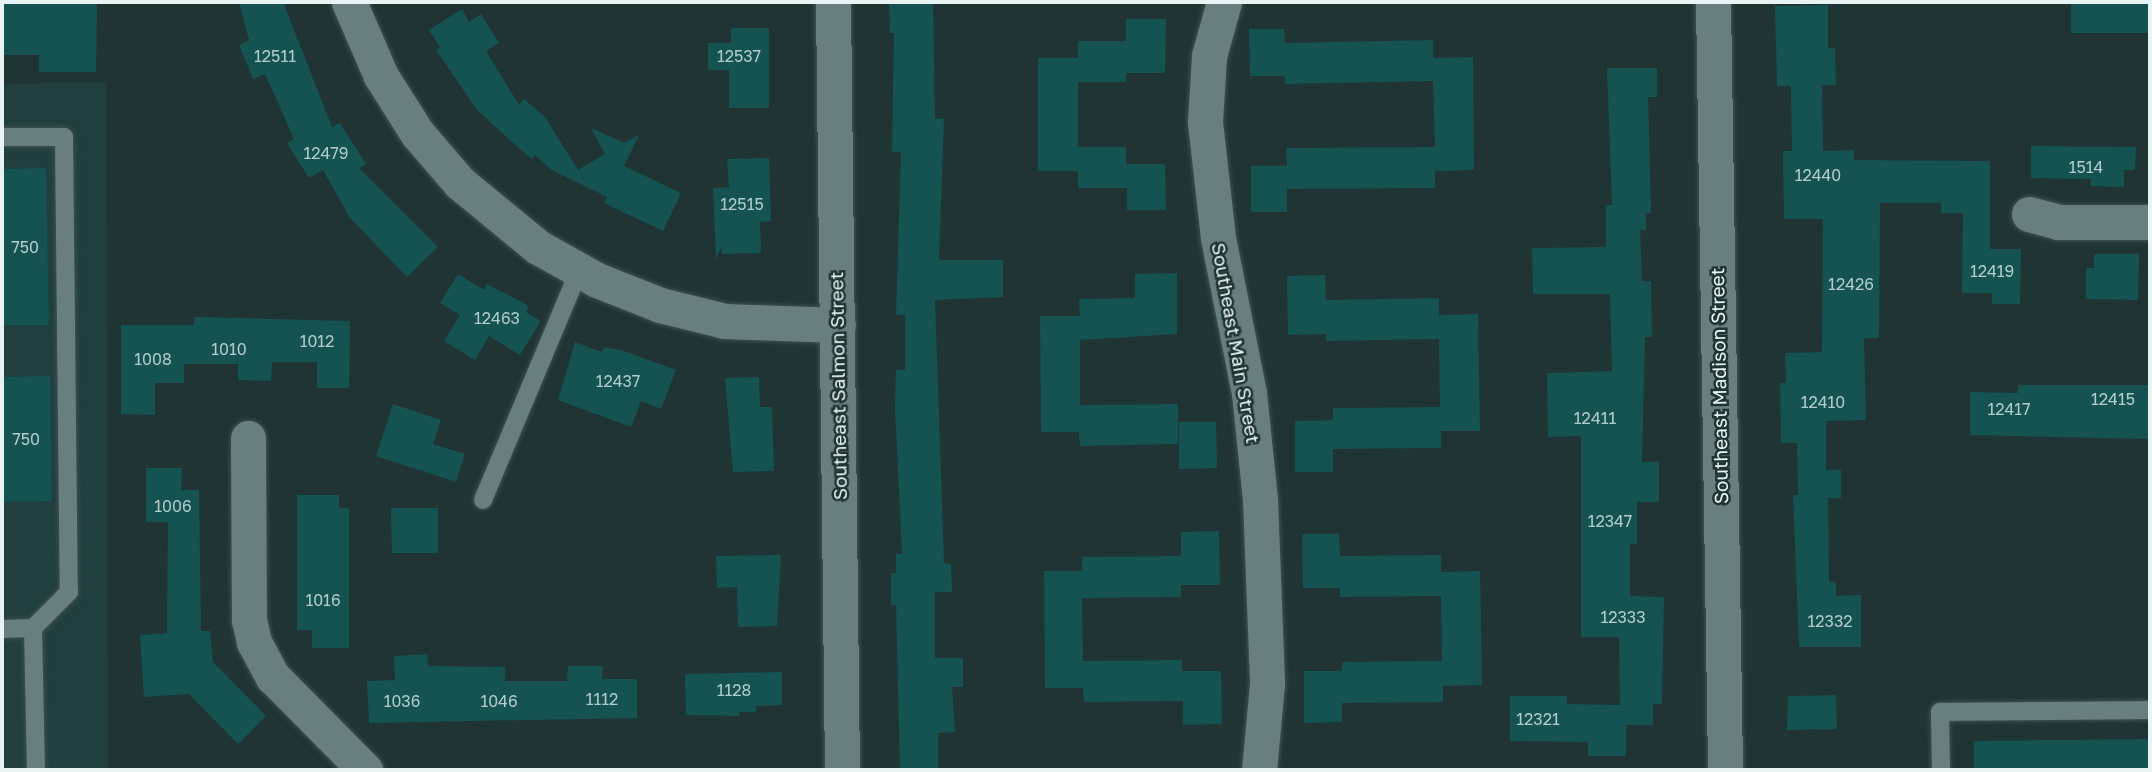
<!DOCTYPE html>
<html>
<head>
<meta charset="utf-8">
<style>
	body { margin:0 }
	#map { position:relative; width:2152px; height:772px; overflow:hidden; background:#203434; font-family:"Golos Text",sans-serif }
	div>[style] { position:absolute }
	.built>* { inset:0; background:#213f3f }
	.building>* { inset:0; background:#155252 }
	.roads { filter:drop-shadow(0 0 2px #3e5050) drop-shadow(0 0 2px #3e5050) }
	.service>* { height:18px; margin:-9px; padding:0 9px; transform-origin:9px; border-radius:9px; background:#697f7f }
	.minor>* { height:35px; margin:-17.5px; padding:0 17.5px; transform-origin:17.5px; border-radius:17.5px; background:#697f7f }
	span { translate:-50% -50%; white-space:nowrap; text-align:center; line-height:1.15; -webkit-text-stroke:5px #203434; paint-order:stroke }
	.number-label { font-size:16px; color:#b2cccb }
	.number-label span { -webkit-text-stroke-width:0 }
	.street-label { font-size:19px; color:#e7f4f3 }
	.frame { position:absolute; inset:0; border:4px solid #e7f4f3; pointer-events:none }
</style>
</head>
<body>
<div id="map">
	<div class="built">
		<i style="clip-path:polygon(106px 82px,108px 770px,2px 770px,2px 84px)"></i>
	</div>
	<div class="building">
		<i style="clip-path:polygon(2px 2px,97px 2px,96px 72px,39px 72px,39px 55px,2px 55px)"></i>
		<i style="clip-path:polygon(239px 2px,283px 2px,332px 127px,340px 123px,366px 164px,359px 168px,438px 247px,407px 277px,350px 218px,323px 170px,309px 178px,287px 143px,294px 139px,265px 74px,253px 79px,239px 45px,249px 40px)"></i>
		<i style="clip-path:polygon(889px 2px,933px 2px,935px 119px,944px 118px,939px 260px,1003px 260px,1003px 297px,935px 300px,944px 563px,951px 564px,952px 592px,935px 592px,935px 658px,963px 658px,963px 687px,952px 687px,955px 732px,938px 733px,938px 770px,900px 770px,896px 605px,891px 605px,891px 573px,896px 573px,896px 554px,902px 554px,895px 408px,896px 370px,905px 370px,905px 315px,896px 315px,901px 152px,892px 152px,894px 33px,890px 33px)"></i>
		<i style="clip-path:polygon(2071px 2px,2150px 2px,2150px 33px,2071px 33px)"></i>
		<i style="clip-path:polygon(1828px 5px,1828px 48px,1835px 48px,1836px 85px,1822px 85px,1823px 151px,1854px 150px,1854px 160px,1990px 161px,1990px 249px,2021px 249px,2020px 304px,1992px 304px,1992px 293px,1962px 293px,1963px 213px,1941px 213px,1941px 203px,1880px 203px,1879px 338px,1864px 338px,1866px 420px,1826px 421px,1826px 470px,1841px 470px,1841px 498px,1828px 498px,1829px 582px,1836px 582px,1836px 596px,1861px 595px,1861px 647px,1799px 647px,1793px 495px,1798px 495px,1797px 443px,1781px 443px,1780px 383px,1786px 383px,1785px 353px,1822px 352px,1823px 219px,1784px 219px,1783px 151px,1792px 151px,1791px 86px,1777px 86px,1775px 6px)"></i>
		<i style="clip-path:polygon(462px 9px,469px 22px,481px 14px,499px 43px,486px 51px,519px 105px,524px 99px,545px 117px,578px 170px,605px 154px,591px 128px,624px 143px,639px 135px,624px 166px,681px 193px,663px 231px,604px 203px,607px 197px,550px 169px,535px 155px,531px 159px,477px 110px,436px 50px,440px 47px,429px 30px)"></i>
		<i style="clip-path:polygon(1126px 19px,1166px 19px,1165px 73px,1126px 73px,1126px 82px,1078px 82px,1078px 147px,1126px 147px,1126px 164px,1165px 164px,1166px 210px,1127px 210px,1127px 188px,1078px 188px,1078px 171px,1038px 171px,1038px 58px,1078px 58px,1078px 41px,1126px 41px)"></i>
		<i style="clip-path:polygon(731px 28px,769px 28px,769px 108px,729px 108px,729px 70px,708px 70px,708px 43px,731px 43px)"></i>
		<i style="clip-path:polygon(1249px 29px,1284px 29px,1285px 43px,1433px 40px,1433px 58px,1473px 57px,1474px 170px,1435px 171px,1435px 188px,1287px 189px,1287px 212px,1251px 212px,1251px 166px,1287px 166px,1286px 148px,1435px 147px,1433px 81px,1285px 84px,1285px 76px,1250px 76px)"></i>
		<i style="clip-path:polygon(1607px 68px,1657px 68px,1657px 97px,1648px 97px,1651px 213px,1646px 213px,1646px 230px,1640px 230px,1642px 281px,1651px 281px,1652px 337px,1645px 337px,1642px 462px,1659px 462px,1659px 502px,1637px 502px,1637px 544px,1630px 544px,1630px 596px,1664px 597px,1662px 704px,1653px 704px,1653px 725px,1626px 725px,1626px 756px,1588px 756px,1588px 742px,1510px 741px,1510px 696px,1567px 696px,1567px 704px,1620px 705px,1619px 637px,1581px 637px,1581px 436px,1548px 437px,1547px 373px,1612px 371px,1610px 294px,1533px 294px,1532px 248px,1606px 247px,1606px 205px,1612px 205px)"></i>
		<i style="clip-path:polygon(2031px 146px,2136px 147px,2135px 170px,2124px 170px,2124px 187px,2091px 186px,2091px 179px,2031px 178px)"></i>
		<i style="clip-path:polygon(769px 158px,771px 221px,760px 222px,761px 253px,722px 254px,722px 246px,716px 259px,713px 188px,729px 187px,727px 159px)"></i>
		<i style="clip-path:polygon(46px 168px,49px 325px,2px 325px,2px 169px)"></i>
		<i style="clip-path:polygon(2094px 254px,2139px 254px,2138px 300px,2086px 299px,2086px 268px,2094px 268px)"></i>
		<i style="clip-path:polygon(1177px 273px,1177px 334px,1080px 340px,1080px 405px,1178px 404px,1178px 444px,1080px 446px,1079px 432px,1041px 432px,1040px 316px,1080px 316px,1079px 299px,1135px 298px,1135px 274px)"></i>
		<i style="clip-path:polygon(458px 274px,484px 290px,487px 284px,529px 306px,526px 312px,541px 321px,520px 355px,489px 336px,475px 360px,444px 341px,460px 315px,440px 303px)"></i>
		<i style="clip-path:polygon(1325px 275px,1326px 300px,1439px 298px,1439px 315px,1478px 314px,1480px 431px,1441px 431px,1441px 448px,1333px 449px,1333px 472px,1295px 472px,1295px 421px,1333px 420px,1333px 408px,1440px 407px,1439px 339px,1326px 341px,1326px 334px,1288px 335px,1287px 276px)"></i>
		<i style="clip-path:polygon(194px 317px,350px 321px,349px 388px,317px 388px,317px 362px,272px 362px,271px 381px,238px 380px,238px 364px,184px 364px,184px 383px,155px 383px,155px 415px,121px 414px,121px 325px,194px 325px)"></i>
		<i style="clip-path:polygon(575px 342px,602px 352px,604px 347px,624px 351px,676px 370px,661px 409px,641px 401px,631px 427px,558px 400px)"></i>
		<i style="clip-path:polygon(50px 376px,52px 501px,2px 502px,2px 377px)"></i>
		<i style="clip-path:polygon(759px 377px,760px 407px,772px 407px,774px 471px,733px 472px,725px 378px)"></i>
		<i style="clip-path:polygon(2018px 385px,2150px 385px,2150px 439px,1970px 435px,1970px 392px,2018px 393px)"></i>
		<i style="clip-path:polygon(393px 404px,441px 420px,433px 444px,465px 454px,456px 482px,376px 456px)"></i>
		<i style="clip-path:polygon(1179px 422px,1216px 422px,1217px 468px,1179px 469px)"></i>
		<i style="clip-path:polygon(146px 468px,182px 468px,181px 490px,199px 490px,201px 631px,210px 631px,213px 662px,266px 716px,238px 744px,189px 694px,144px 697px,140px 635px,167px 633px,168px 522px,146px 522px)"></i>
		<i style="clip-path:polygon(297px 495px,339px 495px,339px 508px,349px 508px,349px 648px,312px 648px,312px 630px,297px 630px)"></i>
		<i style="clip-path:polygon(391px 508px,438px 508px,438px 553px,392px 553px)"></i>
		<i style="clip-path:polygon(1219px 531px,1220px 585px,1181px 585px,1181px 597px,1082px 598px,1083px 661px,1182px 660px,1182px 671px,1221px 671px,1222px 724px,1183px 725px,1183px 701px,1084px 702px,1083px 688px,1045px 688px,1044px 571px,1082px 571px,1082px 557px,1181px 556px,1181px 532px)"></i>
		<i style="clip-path:polygon(1302px 534px,1339px 534px,1340px 556px,1441px 555px,1441px 572px,1480px 571px,1482px 685px,1443px 686px,1443px 702px,1342px 703px,1342px 722px,1304px 723px,1304px 671px,1342px 671px,1342px 662px,1442px 661px,1441px 596px,1340px 597px,1340px 588px,1303px 588px)"></i>
		<i style="clip-path:polygon(781px 555px,777px 626px,738px 627px,737px 587px,717px 588px,716px 556px)"></i>
		<i style="clip-path:polygon(427px 654px,428px 666px,505px 667px,505px 681px,567px 681px,568px 666px,603px 666px,602px 679px,637px 679px,637px 718px,369px 723px,367px 681px,395px 680px,394px 656px)"></i>
		<i style="clip-path:polygon(782px 672px,782px 705px,756px 706px,756px 712px,739px 712px,740px 716px,686px 715px,685px 674px)"></i>
		<i style="clip-path:polygon(1836px 695px,1837px 729px,1787px 730px,1788px 696px)"></i>
		<i style="clip-path:polygon(2150px 739px,2150px 770px,1974px 770px,1974px 741px)"></i>
	</div>
	<div class="roads">
		<div class="service">
			<i style="left:2px;top:137px;width:62px"></i>
			<i style="left:64px;top:137px;width:455px;rotate:89.4deg"></i>
			<i style="left:69px;top:592px;width:51px;rotate:135deg"></i>
			<i style="left:483px;top:500px;width:248px;rotate:-67.3deg"></i>
			<i style="left:2px;top:629px;width:31px;rotate:-2deg"></i>
			<i style="left:33px;top:628px;width:142px;rotate:88.8deg"></i>
			<i style="left:1941px;top:770px;width:58px;rotate:-91deg"></i>
			<i style="left:1940px;top:712px;width:210px;rotate:-0.5deg"></i>
		</div>
		<div class="minor">
			<i style="left:349px;top:2px;width:81px;rotate:66.6deg"></i>
			<i style="left:381px;top:76px;width:67px;rotate:57.7deg"></i>
			<i style="left:417px;top:133px;width:66px;rotate:49.3deg"></i>
			<i style="left:460px;top:183px;width:101px;rotate:39.4deg"></i>
			<i style="left:538px;top:247px;width:68px;rotate:29.2deg"></i>
			<i style="left:597px;top:280px;width:68px;rotate:21.6deg"></i>
			<i style="left:660px;top:305px;width:67px;rotate:13.8deg"></i>
			<i style="left:725px;top:321px;width:113px;rotate:2deg"></i>
			<i style="left:833px;top:2px;width:768px;rotate:89.33deg"></i>
			<i style="left:1224px;top:2px;width:56px;rotate:105.5deg"></i>
			<i style="left:1209px;top:56px;width:66px;rotate:93.5deg"></i>
			<i style="left:1205px;top:122px;width:117px;rotate:83.6deg"></i>
			<i style="left:1218px;top:238px;width:158px;rotate:78.7deg"></i>
			<i style="left:1249px;top:393px;width:107px;rotate:84.1deg"></i>
			<i style="left:1260px;top:499px;width:185px;rotate:87.8deg"></i>
			<i style="left:1267px;top:684px;width:86px;rotate:95.3deg"></i>
			<i style="left:1713px;top:2px;width:768px;rotate:89.1deg"></i>
			<i style="left:2029px;top:214px;width:30px;rotate:15deg"></i>
			<i style="left:2058px;top:222px;width:92px"></i>
			<i style="left:248px;top:438px;width:182px;rotate:89.7deg"></i>
			<i style="left:249px;top:620px;width:23px;rotate:77deg"></i>
			<i style="left:254px;top:642px;width:40px;rotate:62deg"></i>
			<i style="left:273px;top:677px;width:131px;rotate:45.3deg"></i>
		</div>
	</div>
	<div class="number-label">
		<span style="left:275px;top:56px">12511</span>
		<span style="left:739px;top:56px">12537</span>
		<span style="left:326px;top:153px">12479</span>
		<span style="left:2086px;top:167px">1514</span>
		<span style="left:1818px;top:175px">12440</span>
		<span style="left:742px;top:204px">12515</span>
		<span style="left:25px;top:247px">750</span>
		<span style="left:1992px;top:271px">12419</span>
		<span style="left:1851px;top:284px">12426</span>
		<span style="left:497px;top:318px">12463</span>
		<span style="left:317px;top:341px">1012</span>
		<span style="left:229px;top:349px">1010</span>
		<span style="left:153px;top:359px">1008</span>
		<span style="left:618px;top:381px">12437</span>
		<span style="left:2113px;top:399px">12415</span>
		<span style="left:1823px;top:402px">12410</span>
		<span style="left:2009px;top:409px">12417</span>
		<span style="left:1595px;top:418px">12411</span>
		<span style="left:26px;top:439px">750</span>
		<span style="left:173px;top:506px">1006</span>
		<span style="left:1610px;top:521px">12347</span>
		<span style="left:323px;top:600px">1016</span>
		<span style="left:1623px;top:617px">12333</span>
		<span style="left:1830px;top:621px">12332</span>
		<span style="left:734px;top:690px">1128</span>
		<span style="left:602px;top:699px">1112</span>
		<span style="left:402px;top:701px">1036</span>
		<span style="left:499px;top:701px">1046</span>
		<span style="left:1538px;top:719px">12321</span>
	</div>
	<div class="street-label">
		<span style="left:1236px;top:343px;rotate:80deg">Southeast Main Street</span>
		<span style="left:838px;top:386px;rotate:-91deg">Southeast Salmon Street</span>
		<span style="left:1719px;top:386px;rotate:-91deg">Southeast Madison Street</span>
	</div>
	<div class="frame"></div>
</div>
</body>
</html>
